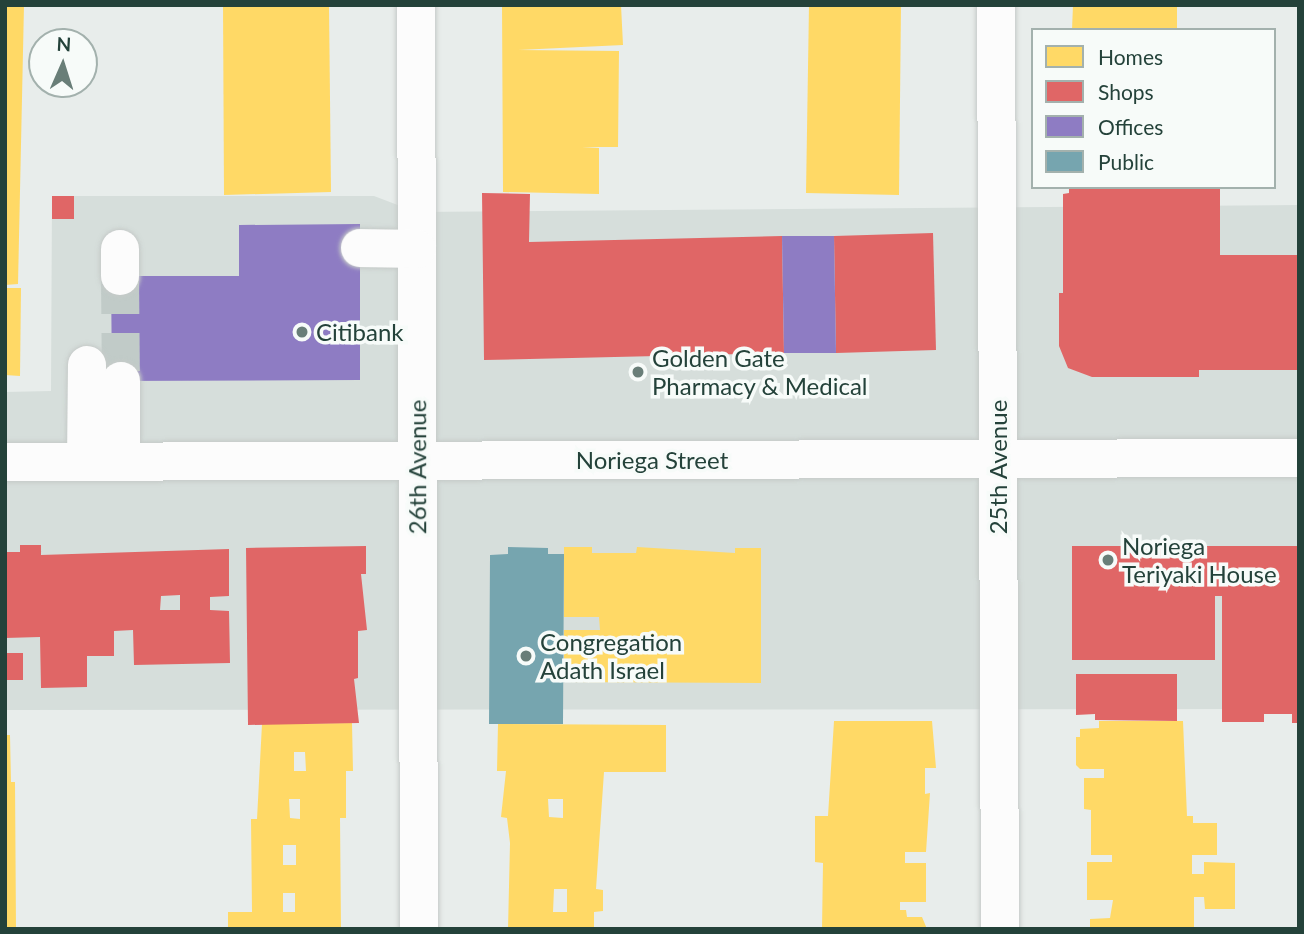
<!DOCTYPE html>
<html>
<head>
<meta charset="utf-8">
<style>
	body { margin:0 }
	#map { position:relative; width:1304px; height:934px; overflow:hidden; background:#e8edeb; font-family:Lato,sans-serif }
	div>[style] { position:absolute }
	.built>* { inset:0; background:#d6dedb }
	.homes>* { inset:0; background:#ffd966 }
	.shops>* { inset:0; background:#e06666 }
	.offices>* { inset:0; background:#8e7cc3 }
	.public>* { inset:0; background:#76a5af }
	.minor-tunnel>* { height:38px; margin-top:-19px; transform-origin:0; background:repeating-linear-gradient(90deg,#c1cbc8 0 38px,transparent 0 57px) }
	.roads { filter:drop-shadow(0 0 2px #c5cac8) drop-shadow(0 0 2px #c5cac8) }
	.minor>* { height:38px; margin:-19px; padding:0 19px; transform-origin:19px; border-radius:19px; background:#fcfcfc }
	.dots>* { width:19px; height:19px; translate:-50% -50%; box-sizing:border-box; border:4px solid #f7fbf9; border-radius:50% }
	span { translate:-50% -50%; white-space:nowrap; text-align:center; line-height:1.15; -webkit-text-stroke:7px #f7fbf9; paint-order:stroke }
	.poi-label { font-size:24px; color:#24423a }
	.left { translate:0 -50%; text-align:left }
	.street-label { font-size:24px; color:#24423a }
	.frame { position:absolute; inset:0; border:7px solid #24423a; pointer-events:none }
	.legend { position:absolute; left:1031px; top:28px; width:245px; height:161px; box-sizing:border-box; background:#f7fbf9; border:2px solid #a3b1ad; margin:0; padding:9px 12px; list-style:none; font-size:21px; color:#24423a }
	.legend li { display:flex; align-items:center; gap:14px; height:35px }
	.legend b { width:35px; border:2px solid #a3b1ad }
	.north { position:absolute; left:28px; top:28px; width:70px; height:70px; box-sizing:border-box; background:#f7fbf9; border:2px solid #a3b1ad; border-radius:50%; rotate:3deg; font-size:19px; font-weight:700; line-height:28px; text-align:center; color:#24423a }
	.north::after { content:''; display:block; margin:auto; width:24px; height:32px; background:#697e78; clip-path:polygon(50% 0,100% 100%,50% 72%,0 100%) }
</style>
</head>
<body>
<div id="map">
	<div class="built">
		<i style="clip-path:polygon(52px 196px,374px 196px,416px 212px,1299px 205px,1299px 709px,5px 710px,5px 392px,51px 391px)"></i>
	</div>
	<div class="homes">
		<i style="clip-path:polygon(5px 5px,24px 5px,18px 284px,5px 285px)"></i>
		<i style="clip-path:polygon(223px 5px,329px 5px,331px 192px,224px 195px)"></i>
		<i style="clip-path:polygon(502px 5px,621px 5px,623px 45px,518px 50px,619px 51px,618px 147px,582px 147px,599px 148px,599px 194px,503px 192px)"></i>
		<i style="clip-path:polygon(809px 5px,901px 5px,899px 195px,806px 193px)"></i>
		<i style="clip-path:polygon(1073px 5px,1177px 5px,1177px 30px,1072px 30px)"></i>
		<i style="clip-path:polygon(5px 288px,21px 288px,20px 376px,5px 375px)"></i>
		<i style="clip-path:polygon(564px 547px,592px 547px,592px 553px,636px 553px,637px 547px,735px 553px,735px 548px,761px 548px,761px 683px,564px 682px,564px 630px,600px 630px,599px 617px,564px 617px)"></i>
		<i style="clip-path:polygon(834px 721px,932px 721px,936px 768px,925px 768px,925px 794px,930px 793px,926px 852px,905px 852px,905px 863px,926px 863px,926px 902px,900px 902px,900px 910px,906px 910px,907px 917px,922px 917px,927px 929px,822px 929px,823px 863px,815px 862px,815px 816px,828px 816px)"></i>
		<i style="clip-path:polygon(1099px 721px,1183px 721px,1187px 816px,1193px 816px,1193px 823px,1217px 823px,1217px 855px,1192px 855px,1192px 874px,1204px 874px,1204px 862px,1235px 863px,1235px 909px,1205px 909px,1204px 897px,1194px 897px,1194px 929px,1090px 929px,1090px 919px,1110px 918px,1113px 900px,1087px 900px,1087px 862px,1112px 862px,1112px 855px,1091px 855px,1091px 810px,1084px 809px,1084px 778px,1104px 778px,1104px 769px,1080px 769px,1076px 765px,1076px 737px,1080px 737px,1080px 729px,1099px 728px)"></i>
		<i style="clip-path:polygon(evenodd,352px 723px,353px 771px,346px 771px,346px 818px,340px 818px,341px 929px,228px 929px,228px 912px,252px 912px,251px 819px,257px 819px,262px 724px,352px 723px,294px 752px,305px 752px,306px 771px,294px 771px,294px 752px,352px 723px,289px 799px,300px 799px,300px 819px,290px 818px,289px 799px,352px 723px,283px 845px,296px 845px,296px 865px,283px 865px,283px 845px,352px 723px,283px 893px,295px 893px,295px 912px,283px 912px,283px 893px)"></i>
		<i style="clip-path:polygon(evenodd,498px 724px,666px 725px,666px 772px,604px 772px,596px 889px,603px 890px,603px 911px,594px 912px,594px 929px,508px 929px,510px 843px,507px 818px,501px 817px,506px 771px,497px 771px,498px 724px,548px 799px,563px 799px,563px 818px,549px 817px,548px 799px,498px 724px,554px 889px,567px 889px,567px 912px,553px 912px,554px 889px)"></i>
		<i style="clip-path:polygon(5px 735px,10px 735px,11px 782px,15px 782px,16px 929px,5px 929px)"></i>
	</div>
	<div class="shops">
		<i style="clip-path:polygon(1069px 187px,1220px 187px,1220px 255px,1299px 255px,1299px 370px,1199px 370px,1199px 377px,1092px 377px,1068px 368px,1059px 346px,1059px 293px,1063px 293px,1063px 194px,1069px 193px)"></i>
		<i style="clip-path:polygon(482px 193px,530px 194px,529px 242px,782px 236px,784px 353px,484px 360px)"></i>
		<i style="clip-path:polygon(52px 196px,74px 196px,74px 219px,52px 219px)"></i>
		<i style="clip-path:polygon(933px 233px,936px 350px,836px 353px,834px 236px)"></i>
		<i style="clip-path:polygon(evenodd,20px 545px,41px 545px,41px 555px,229px 549px,229px 596px,210px 597px,210px 610px,229px 611px,230px 663px,134px 665px,133px 630px,114px 631px,114px 656px,87px 656px,87px 687px,41px 688px,40px 637px,5px 638px,5px 552px,20px 552px,20px 545px,180px 595px,180px 610px,160px 610px,161px 596px,180px 595px)"></i>
		<i style="clip-path:polygon(366px 546px,366px 574px,361px 574px,367px 630px,358px 631px,358px 678px,354px 679px,359px 723px,248px 725px,246px 548px)"></i>
		<i style="clip-path:polygon(1072px 546px,1299px 546px,1299px 723px,1292px 723px,1292px 714px,1264px 714px,1264px 722px,1222px 722px,1222px 596px,1215px 596px,1215px 660px,1072px 660px)"></i>
		<i style="clip-path:polygon(5px 653px,23px 653px,23px 680px,5px 680px)"></i>
		<i style="clip-path:polygon(1076px 674px,1177px 674px,1177px 721px,1095px 720px,1095px 714px,1076px 715px)"></i>
	</div>
	<div class="offices">
		<i style="clip-path:polygon(360px 224px,360px 380px,112px 381px,111px 276px,239px 276px,239px 225px)"></i>
		<i style="clip-path:polygon(782px 236px,834px 236px,836px 353px,784px 353px)"></i>
	</div>
	<div class="public">
		<i style="clip-path:polygon(508px 547px,548px 548px,548px 554px,564px 554px,563px 724px,489px 724px,490px 555px,508px 554px)"></i>
	</div>
	<div class="minor-tunnel">
		<i style="left:120px;top:276px;width:105px;rotate:89.5deg"></i>
	</div>
	<div class="roads">
		<div class="minor">
			<i style="left:416px;top:5px;width:924px;rotate:89.81deg"></i>
			<i style="left:996px;top:5px;width:924px;rotate:89.75deg"></i>
			<i style="left:360px;top:248px;width:57px;rotate:1deg"></i>
			<i style="left:120px;top:249px;width:27px;rotate:90deg"></i>
			<i style="left:121px;top:381px;width:81px;rotate:90deg"></i>
			<i style="left:86px;top:461px;width:96px;rotate:-89.4deg"></i>
			<i style="left:5px;top:462px;width:1294px;rotate:-0.18deg"></i>
		</div>
	</div>
	<div class="dots">
		<i style="left:302px;top:332px;background:#697e78"></i>
		<i style="left:638px;top:372px;background:#697e78"></i>
		<i style="left:1108px;top:560px;background:#697e78"></i>
		<i style="left:526px;top:656px;background:#697e78"></i>
	</div>
	<div class="poi-label">
		<span class="left" style="left:316px;top:332px">Citibank</span>
		<span class="left" style="left:652px;top:372px">Golden Gate<br>Pharmacy &amp; Medical</span>
		<span class="left" style="left:1122px;top:560px">Noriega<br>Teriyaki House</span>
		<span class="left" style="left:540px;top:656px">Congregation<br>Adath Israel</span>
	</div>
	<div class="street-label">
		<span style="left:652px;top:460px">Noriega Street</span>
		<span style="left:417px;top:467px;rotate:-90deg">26th Avenue</span>
		<span style="left:998px;top:467px;rotate:-90deg">25th Avenue</span>
	</div>
	<div class="frame"></div>
	<ul class="legend">
	<li><b style="height:19px;background:#ffd966"></b>Homes</li>
	<li><b style="height:19px;background:#e06666"></b>Shops</li>
	<li><b style="height:19px;background:#8e7cc3"></b>Offices</li>
	<li><b style="height:19px;background:#76a5af"></b>Public</li>
	</ul>
	<div class="north">N</div>
</div>
</body>
</html>
